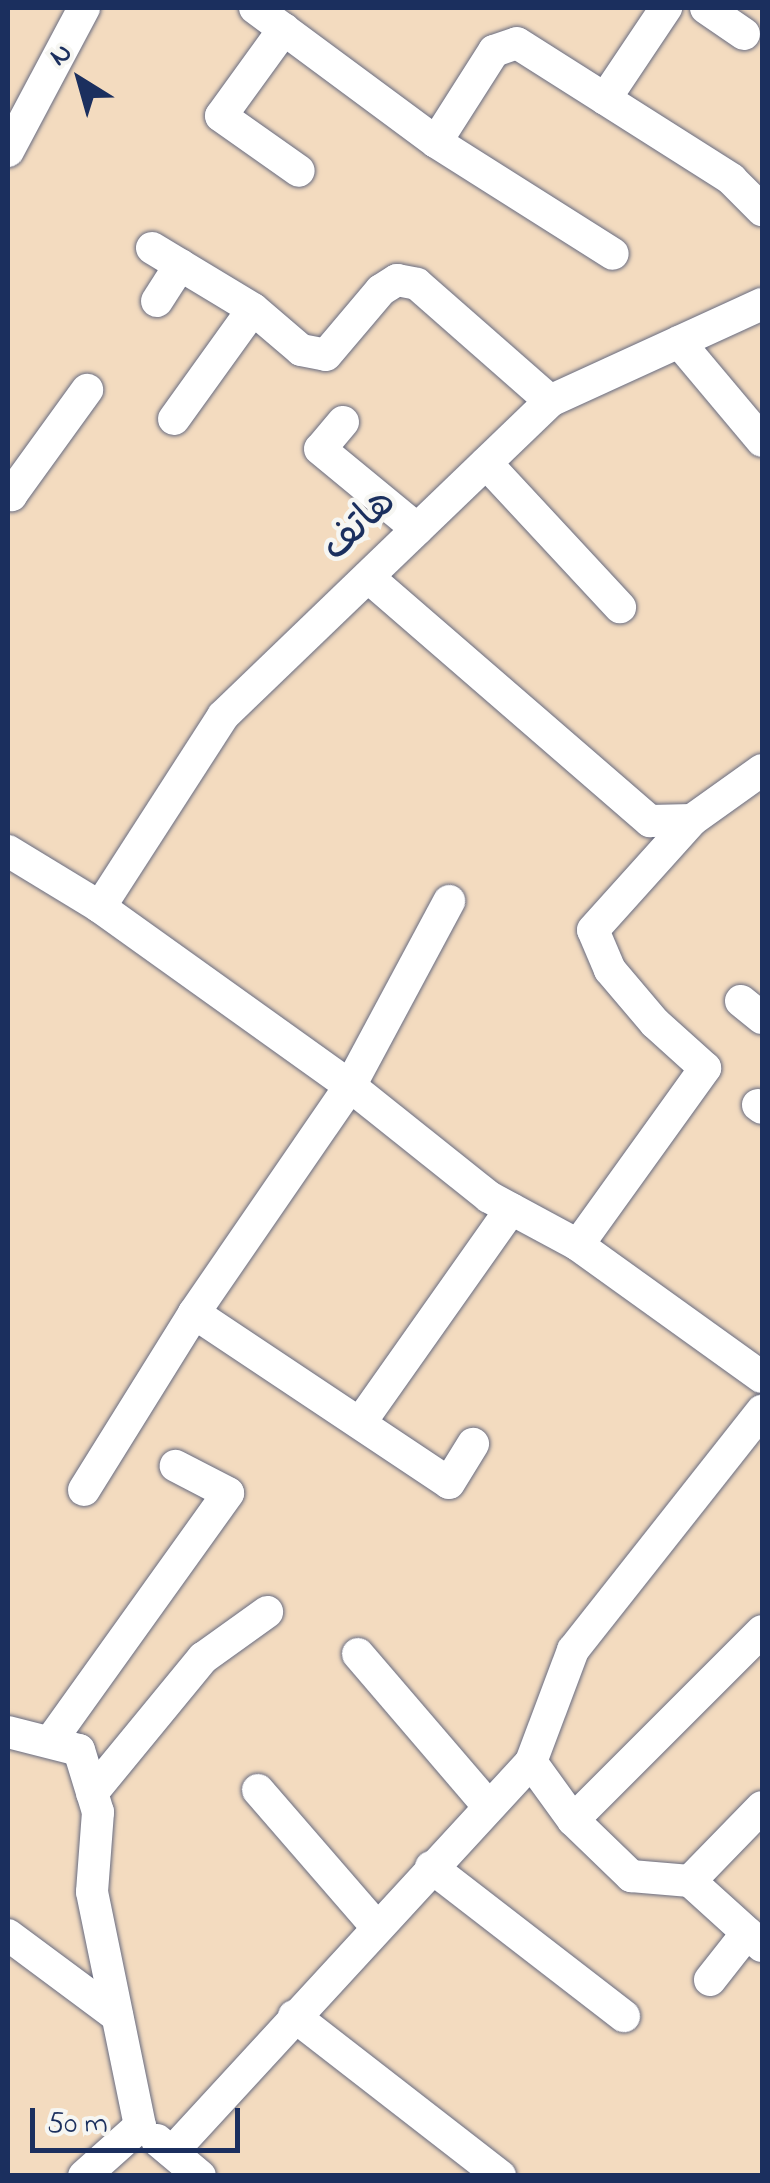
<!DOCTYPE html>
<html>
<head>
<meta charset="utf-8">
<style>
	body { margin:0 }
	#map { position:relative; width:770px; height:2183px; overflow:hidden; background:#f3dbbf; font-family:"Indie Flower","Playpen Sans Arabic",sans-serif }
	div>[style] { position:absolute }
	.roads { filter:drop-shadow(0 0 2px #676b80) drop-shadow(0 0 2px #676b80) }
	.street>* { height:32px; margin:-16px; padding:0 16px; transform-origin:16px; border-radius:16px; background:#fff }
	span { translate:-50% -50%; white-space:nowrap; text-align:center; line-height:1.15; -webkit-text-stroke:9px #f6f6f2; paint-order:stroke }
	.street-label { font-size:40px; color:#1b2f5e }
	.frame { position:absolute; inset:0; border:10px solid #1b2f5e; pointer-events:none }
	.north { position:absolute; left:30px; top:30px; width:100px; height:100px; -webkit-text-stroke:8px #f6f6f2; paint-order:stroke; rotate:323deg; font-size:28px; font-weight:700; line-height:40px; text-align:center; color:#1b2f5e }
	.north::after { content:''; display:block; margin:auto; width:35px; height:45px; background:#1b2f5e; clip-path:polygon(50% 0,100% 100%,50% 72%,0 100%) }
	.scale { position:absolute; left:30px; top:2108px; width:210px; height:45px; box-sizing:border-box; border:5px solid #1b2f5e; border-top:0; padding-left:12px; font-size:30px; line-height:35px; white-space:nowrap; color:#1b2f5e; -webkit-text-stroke:8px #f6f6f2; paint-order:stroke }
</style>
</head>
<body>
<div id="map">
	<div class="roads">
		<div class="street">
			<i style="left:255px;top:8px;width:225px;rotate:36.5deg"></i>
			<i style="left:436px;top:142px;width:209px;rotate:32.3deg"></i>
			<i style="left:706px;top:8px;width:46px;rotate:34.4deg"></i>
			<i style="left:284px;top:29px;width:107px;rotate:125.9deg"></i>
			<i style="left:221px;top:116px;width:95px;rotate:35.2deg"></i>
			<i style="left:605px;top:99px;width:110px;rotate:-56.2deg"></i>
			<i style="left:436px;top:142px;width:108px;rotate:-57.5deg"></i>
			<i style="left:494px;top:51px;width:24px;rotate:-19deg"></i>
			<i style="left:517px;top:43px;width:254px;rotate:32.4deg"></i>
			<i style="left:731px;top:179px;width:44px;rotate:45deg"></i>
			<i style="left:8px;top:151px;width:162px;rotate:-62deg"></i>
			<i style="left:152px;top:248px;width:118px;rotate:31.1deg"></i>
			<i style="left:253px;top:309px;width:63px;rotate:40.5deg"></i>
			<i style="left:301px;top:350px;width:25px;rotate:11deg"></i>
			<i style="left:326px;top:355px;width:85px;rotate:-49.8deg"></i>
			<i style="left:381px;top:290px;width:19px;rotate:-32deg"></i>
			<i style="left:397px;top:280px;width:20px;rotate:11deg"></i>
			<i style="left:417px;top:284px;width:177px;rotate:41.3deg"></i>
			<i style="left:157px;top:301px;width:43px;rotate:-57.4deg"></i>
			<i style="left:679px;top:342px;width:129px;rotate:50deg"></i>
			<i style="left:174px;top:419px;width:135px;rotate:-54.3deg"></i>
			<i style="left:343px;top:422px;width:35px;rotate:130deg"></i>
			<i style="left:320px;top:449px;width:126px;rotate:39.5deg"></i>
			<i style="left:486px;top:463px;width:197px;rotate:47.1deg"></i>
			<i style="left:8px;top:493px;width:4px;rotate:34deg"></i>
			<i style="left:11px;top:495px;width:130px;rotate:-54.1deg"></i>
			<i style="left:368px;top:577px;width:373px;rotate:40.9deg"></i>
			<i style="left:650px;top:821px;width:42px;rotate:-1.4deg"></i>
			<i style="left:692px;top:820px;width:86px;rotate:-35.5deg"></i>
			<i style="left:8px;top:851px;width:108px;rotate:31.3deg"></i>
			<i style="left:100px;top:907px;width:307px;rotate:35.6deg"></i>
			<i style="left:350px;top:1086px;width:178px;rotate:38.6deg"></i>
			<i style="left:489px;top:1197px;width:101px;rotate:28.3deg"></i>
			<i style="left:578px;top:1245px;width:226px;rotate:35.7deg"></i>
			<i style="left:100px;top:907px;width:227px;rotate:-57.2deg"></i>
			<i style="left:223px;top:716px;width:454px;rotate:-43.9deg"></i>
			<i style="left:550px;top:401px;width:233px;rotate:-24.6deg"></i>
			<i style="left:741px;top:1001px;width:27px;rotate:39deg"></i>
			<i style="left:758px;top:1105px;width:5px;rotate:37deg"></i>
			<i style="left:578px;top:1245px;width:218px;rotate:-54.3deg"></i>
			<i style="left:705px;top:1068px;width:67px;rotate:-138deg"></i>
			<i style="left:655px;top:1023px;width:70px;rotate:-130.3deg"></i>
			<i style="left:610px;top:970px;width:43px;rotate:-113deg"></i>
			<i style="left:593px;top:930px;width:148px;rotate:-48deg"></i>
			<i style="left:194px;top:1313px;width:306px;rotate:33.7deg"></i>
			<i style="left:449px;top:1483px;width:46px;rotate:-58.4deg"></i>
			<i style="left:360px;top:1423px;width:262px;rotate:-54.8deg"></i>
			<i style="left:84px;top:1490px;width:208px;rotate:-58.1deg"></i>
			<i style="left:194px;top:1313px;width:275px;rotate:-55.5deg"></i>
			<i style="left:350px;top:1086px;width:210px;rotate:-61.8deg"></i>
			<i style="left:358px;top:1654px;width:201px;rotate:49.4deg"></i>
			<i style="left:8px;top:1732px;width:73px;rotate:14.2deg"></i>
			<i style="left:79px;top:1750px;width:65px;rotate:73deg"></i>
			<i style="left:98px;top:1812px;width:80px;rotate:94.3deg"></i>
			<i style="left:92px;top:1892px;width:239px;rotate:78.4deg"></i>
			<i style="left:140px;top:2126px;width:75px;rotate:138.2deg"></i>
			<i style="left:50px;top:1742px;width:306px;rotate:-54.4deg"></i>
			<i style="left:228px;top:1493px;width:59px;rotate:-152.6deg"></i>
			<i style="left:531px;top:1762px;width:72px;rotate:54.1deg"></i>
			<i style="left:573px;top:1820px;width:81px;rotate:44deg"></i>
			<i style="left:631px;top:1876px;width:59px;rotate:4.8deg"></i>
			<i style="left:690px;top:1881px;width:97px;rotate:42.1deg"></i>
			<i style="left:258px;top:1790px;width:180px;rotate:49.1deg"></i>
			<i style="left:92px;top:1793px;width:175px;rotate:-50.6deg"></i>
			<i style="left:203px;top:1658px;width:79px;rotate:-35.7deg"></i>
			<i style="left:573px;top:1820px;width:267px;rotate:-45deg"></i>
			<i style="left:431px;top:1867px;width:244px;rotate:37.7deg"></i>
			<i style="left:690px;top:1881px;width:103px;rotate:-45.8deg"></i>
			<i style="left:8px;top:1935px;width:136px;rotate:36.6deg"></i>
			<i style="left:710px;top:1980px;width:60px;rotate:-51.8deg"></i>
			<i style="left:294px;top:2016px;width:261px;rotate:37.8deg"></i>
			<i style="left:157px;top:2140px;width:56px;rotate:39.9deg"></i>
			<i style="left:172px;top:2152px;width:530px;rotate:-47.37deg"></i>
			<i style="left:531px;top:1762px;width:120px;rotate:-69.4deg"></i>
			<i style="left:573px;top:1650px;width:305px;rotate:-51.7deg"></i>
		</div>
	</div>
	<div class="street-label">
		<span style="left:360px;top:526px;rotate:-44deg">هاتف</span>
	</div>
	<div class="frame"></div>
	<div class="north">N</div>
	<div class="scale">50 m</div>
</div>
</body>
</html>
